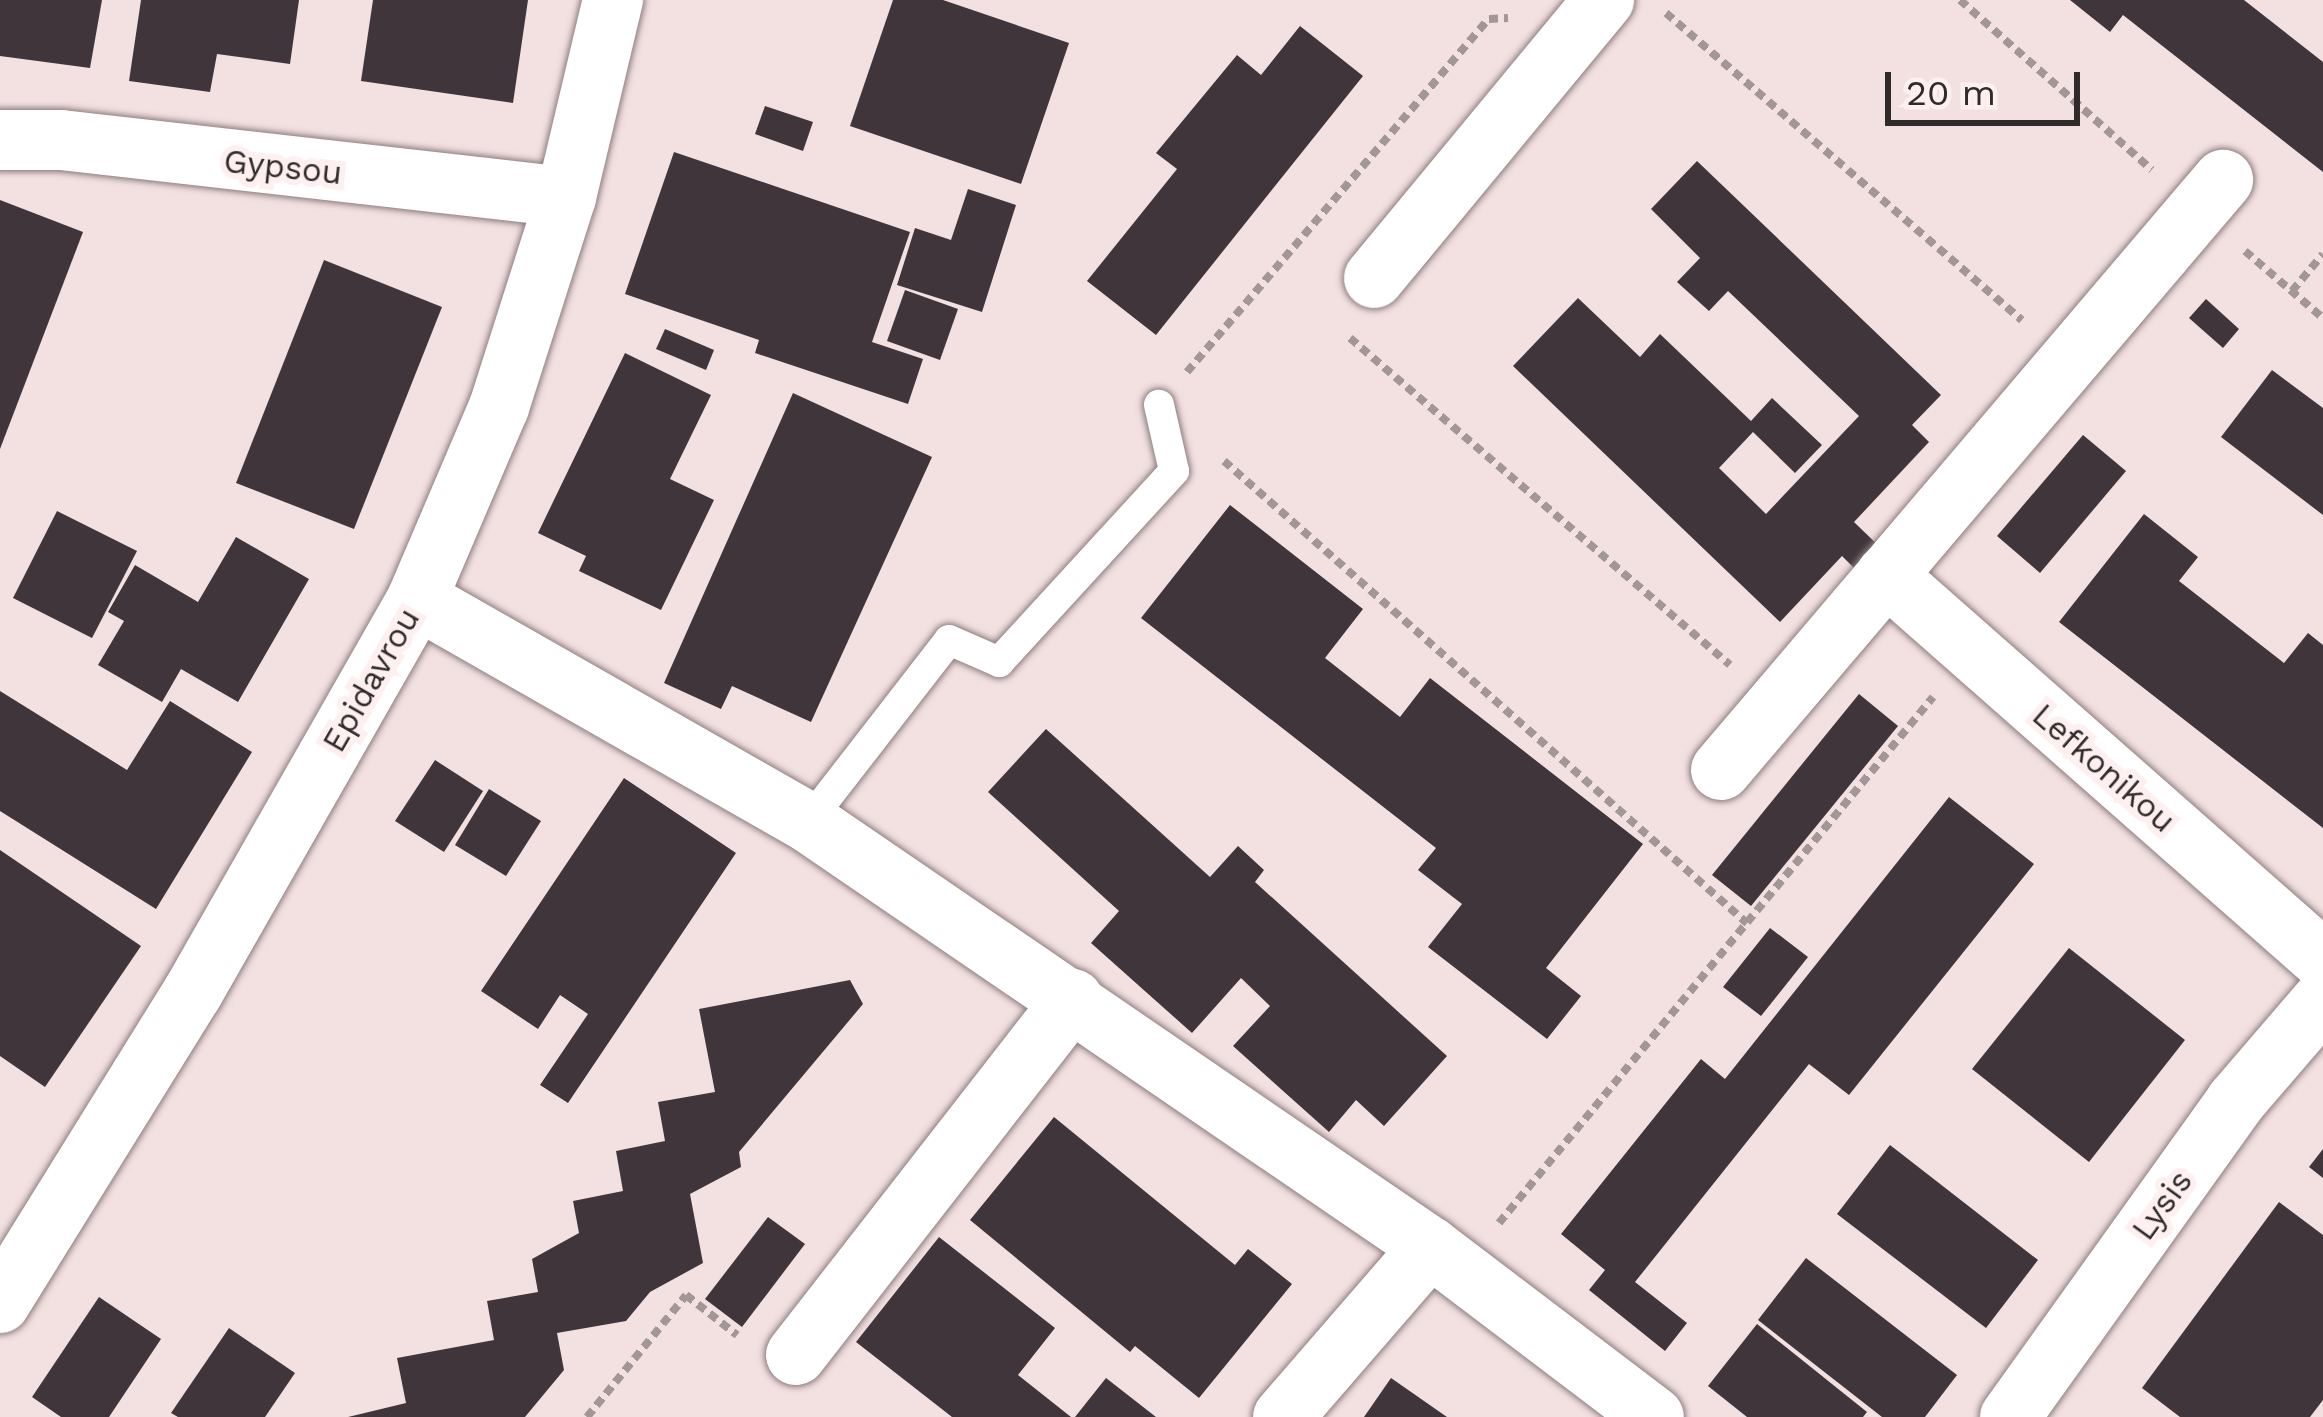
<!DOCTYPE html>
<html>
<head>
<meta charset="utf-8">
<style>
	body { margin:0 }
	#map { position:relative; width:2323px; height:1417px; overflow:hidden; background:#f3e1e2; font-family:"Work Sans",sans-serif }
	div>[style] { position:absolute }
	.building>* { inset:0; background:#41353c }
	.path>* { height:8px; margin-top:-4px; transform-origin:0; background:repeating-linear-gradient(90deg,#a39697 0 9px,transparent 0 15px) }
	.roads { filter:drop-shadow(0 0 3px #8f7e7f) drop-shadow(0 0 3px #8f7e7f) }
	.lane>* { height:30px; margin:-15px; padding:0 15px; transform-origin:15px; border-radius:15px; background:#fff }
	.street>* { height:60px; margin:-30px; padding:0 30px; transform-origin:30px; border-radius:30px; background:#fff }
	span { translate:-50% -50%; white-space:nowrap; text-align:center; line-height:1.15; -webkit-text-stroke:12px #feeff0; paint-order:stroke }
	.street-label { font-size:33px; color:#302a2a }
	.scale { position:absolute; left:1885px; top:72px; width:195px; height:54px; box-sizing:border-box; border:6px solid #302a2a; border-top:0; padding-left:15px; font-size:36px; line-height:42px; white-space:nowrap; color:#302a2a; -webkit-text-stroke:9px #feeff0; paint-order:stroke }
</style>
</head>
<body>
<div id="map">
	<div class="building">
		<i style="clip-path:polygon(0 0,102px 0,90px 68px,0 56px)"></i>
		<i style="clip-path:polygon(141px 0,299px 0,290px 64px,217px 54px,210px 92px,129px 81px)"></i>
		<i style="clip-path:polygon(373px 0,528px 0,513px 103px,361px 81px)"></i>
		<i style="clip-path:polygon(893px 0,943px 0,1069px 43px,1021px 184px,850px 126px)"></i>
		<i style="clip-path:polygon(2070px 0,2244px 0,2323px 62px,2323px 172px,2123px 15px,2110px 32px)"></i>
		<i style="clip-path:polygon(1300px 26px,1363px 76px,1156px 335px,1087px 281px,1177px 169px,1156px 153px,1237px 55px,1261px 75px)"></i>
		<i style="clip-path:polygon(765px 106px,813px 122px,803px 151px,755px 134px)"></i>
		<i style="clip-path:polygon(674px 152px,910px 232px,872px 342px,923px 359px,908px 404px,755px 353px,759px 340px,625px 294px)"></i>
		<i style="clip-path:polygon(1697px 161px,1941px 395px,1912px 425px,1929px 442px,1854px 522px,1886px 553px,1862px 576px,1842px 556px,1780px 622px,1513px 366px,1578px 298px,1640px 357px,1660px 334px,1751px 421px,1772px 398px,1822px 445px,1795px 473px,1753px 432px,1719px 468px,1766px 514px,1859px 416px,1728px 291px,1709px 311px,1677px 282px,1700px 258px,1651px 209px)"></i>
		<i style="clip-path:polygon(968px 189px,1016px 205px,982px 312px,897px 285px,915px 228px,951px 240px)"></i>
		<i style="clip-path:polygon(0 200px,83px 232px,0 449px)"></i>
		<i style="clip-path:polygon(324px 260px,442px 307px,354px 529px,236px 483px)"></i>
		<i style="clip-path:polygon(905px 290px,958px 309px,940px 360px,887px 341px)"></i>
		<i style="clip-path:polygon(2206px 299px,2239px 329px,2223px 348px,2189px 318px)"></i>
		<i style="clip-path:polygon(665px 329px,714px 350px,706px 370px,656px 349px)"></i>
		<i style="clip-path:polygon(625px 353px,711px 395px,670px 479px,714px 500px,661px 610px,579px 571px,586px 556px,538px 533px)"></i>
		<i style="clip-path:polygon(2272px 370px,2323px 408px,2323px 515px,2221px 437px)"></i>
		<i style="clip-path:polygon(793px 393px,932px 457px,811px 722px,732px 686px,721px 709px,664px 683px)"></i>
		<i style="clip-path:polygon(2083px 435px,2126px 471px,2040px 573px,1997px 536px)"></i>
		<i style="clip-path:polygon(1230px 505px,1363px 609px,1325px 658px,1400px 717px,1430px 678px,1643px 844px,1546px 968px,1581px 996px,1547px 1039px,1428px 947px,1462px 904px,1418px 870px,1436px 848px,1141px 618px)"></i>
		<i style="clip-path:polygon(57px 511px,137px 551px,92px 638px,13px 598px)"></i>
		<i style="clip-path:polygon(2144px 514px,2198px 557px,2179px 581px,2284px 663px,2308px 633px,2323px 645px,2323px 828px,2059px 622px)"></i>
		<i style="clip-path:polygon(236px 537px,309px 579px,238px 702px,181px 669px,162px 702px,98px 665px,124px 621px,108px 612px,135px 565px,198px 602px)"></i>
		<i style="clip-path:polygon(0 691px,127px 770px,170px 701px,252px 752px,156px 909px,0 811px)"></i>
		<i style="clip-path:polygon(1859px 694px,1898px 726px,1751px 906px,1712px 875px)"></i>
		<i style="clip-path:polygon(1046px 729px,1210px 877px,1238px 846px,1264px 870px,1255px 882px,1447px 1056px,1384px 1126px,1356px 1100px,1329px 1132px,1233px 1046px,1270px 1006px,1241px 978px,1192px 1033px,1091px 943px,1119px 911px,988px 792px)"></i>
		<i style="clip-path:polygon(435px 760px,483px 791px,444px 852px,395px 821px)"></i>
		<i style="clip-path:polygon(624px 778px,736px 853px,568px 1103px,540px 1085px,588px 1014px,560px 995px,538px 1029px,481px 991px)"></i>
		<i style="clip-path:polygon(489px 789px,541px 821px,506px 876px,455px 845px)"></i>
		<i style="clip-path:polygon(1949px 797px,2034px 864px,1849px 1095px,1809px 1064px,1635px 1282px,1687px 1323px,1665px 1351px,1589px 1290px,1605px 1270px,1561px 1234px,1701px 1059px,1725px 1079px)"></i>
		<i style="clip-path:polygon(0 850px,141px 946px,45px 1087px,0 1056px)"></i>
		<i style="clip-path:polygon(1770px 928px,1808px 957px,1761px 1016px,1723px 987px)"></i>
		<i style="clip-path:polygon(2069px 948px,2185px 1040px,2089px 1162px,1972px 1069px)"></i>
		<i style="clip-path:polygon(850px 980px,863px 1004px,739px 1152px,741px 1167px,690px 1194px,703px 1263px,650px 1292px,626px 1321px,557px 1333px,564px 1370px,525px 1417px,348px 1417px,406px 1403px,397px 1358px,494px 1340px,487px 1301px,538px 1292px,532px 1259px,579px 1233px,573px 1201px,623px 1191px,616px 1151px,665px 1141px,658px 1102px,715px 1092px,699px 1009px)"></i>
		<i style="clip-path:polygon(1054px 1117px,1235px 1265px,1248px 1249px,1292px 1284px,1199px 1398px,1135px 1346px,1130px 1352px,970px 1220px)"></i>
		<i style="clip-path:polygon(1890px 1145px,2038px 1260px,1986px 1328px,1837px 1214px)"></i>
		<i style="clip-path:polygon(2323px 1149px,2323px 1178px,2309px 1167px)"></i>
		<i style="clip-path:polygon(2279px 1202px,2323px 1235px,2323px 1400px,2310px 1417px,2180px 1417px,2142px 1388px)"></i>
		<i style="clip-path:polygon(768px 1217px,805px 1244px,742px 1327px,705px 1299px)"></i>
		<i style="clip-path:polygon(939px 1237px,1055px 1328px,1018px 1375px,1071px 1417px,952px 1417px,856px 1342px)"></i>
		<i style="clip-path:polygon(1806px 1258px,1957px 1375px,1925px 1417px,1882px 1417px,1758px 1320px)"></i>
		<i style="clip-path:polygon(99px 1297px,161px 1339px,109px 1417px,61px 1417px,32px 1397px)"></i>
		<i style="clip-path:polygon(1757px 1324px,1867px 1412px,1863px 1417px,1747px 1417px,1708px 1386px)"></i>
		<i style="clip-path:polygon(229px 1328px,295px 1373px,265px 1417px,178px 1417px,171px 1413px)"></i>
		<i style="clip-path:polygon(1106px 1378px,1156px 1417px,1075px 1417px)"></i>
		<i style="clip-path:polygon(1391px 1378px,1447px 1417px,1364px 1417px)"></i>
	</div>
	<div class="path">
		<i style="left:1960px;top:0;width:256px;rotate:41.5deg"></i>
		<i style="left:1666px;top:13px;width:470px;rotate:40.8deg"></i>
		<i style="left:2245px;top:251px;width:103px;rotate:40.7deg"></i>
		<i style="left:2292px;top:291px;width:48px;rotate:-50deg"></i>
		<i style="left:1350px;top:338px;width:501px;rotate:40.71deg"></i>
		<i style="left:1187px;top:372px;width:465px;rotate:-49.5deg"></i>
		<i style="left:1489px;top:19px;width:19px;rotate:-3deg"></i>
		<i style="left:1224px;top:461px;width:698px;rotate:41.46deg"></i>
		<i style="left:1499px;top:1223px;width:682px;rotate:-50.47deg"></i>
		<i style="left:587px;top:1417px;width:157px;rotate:-50.9deg"></i>
		<i style="left:686px;top:1295px;width:65px;rotate:38.1deg"></i>
	</div>
	<div class="roads">
		<div class="lane">
			<i style="left:808px;top:822px;width:230px;rotate:-52.2deg"></i>
			<i style="left:949px;top:640px;width:55px;rotate:23.7deg"></i>
			<i style="left:999px;top:662px;width:259px;rotate:-47.5deg"></i>
			<i style="left:1174px;top:471px;width:68px;rotate:-102.8deg"></i>
		</div>
		<div class="street">
			<i style="left:0;top:140px;width:61px"></i>
			<i style="left:61px;top:140px;width:508px;rotate:6.44deg"></i>
			<i style="left:1374px;top:278px;width:361px;rotate:-50.4deg"></i>
			<i style="left:1886px;top:575px;width:582px;rotate:41.38deg"></i>
			<i style="left:417px;top:599px;width:450px;rotate:29.7deg"></i>
			<i style="left:808px;top:822px;width:753px;rotate:34.34deg"></i>
			<i style="left:1430px;top:1247px;width:281px;rotate:37.2deg"></i>
			<i style="left:1721px;top:770px;width:775px;rotate:-49.61deg"></i>
			<i style="left:0;top:1303px;width:366px;rotate:-58.2deg"></i>
			<i style="left:193px;top:992px;width:452px;rotate:-60.3deg"></i>
			<i style="left:417px;top:599px;width:209px;rotate:-66.9deg"></i>
			<i style="left:499px;top:407px;width:220px;rotate:-72.3deg"></i>
			<i style="left:566px;top:197px;width:203px;rotate:-76.6deg"></i>
			<i style="left:796px;top:1355px;width:451px;rotate:-52.1deg"></i>
			<i style="left:1283px;top:1417px;width:225px;rotate:-49.1deg"></i>
			<i style="left:2010px;top:1417px;width:388px;rotate:-54.4deg"></i>
			<i style="left:2236px;top:1101px;width:133px;rotate:-49.3deg"></i>
		</div>
	</div>
	<div class="street-label">
		<span style="left:283px;top:167px;rotate:6deg">Gypsou</span>
		<span style="left:371px;top:680px;rotate:-60deg">Epidavrou</span>
		<span style="left:2104px;top:768px;rotate:41deg">Lefkonikou</span>
		<span style="left:2162px;top:1205px;rotate:-54deg">Lysis</span>
	</div>
	<div class="scale">20 m</div>
</div>
</body>
</html>
